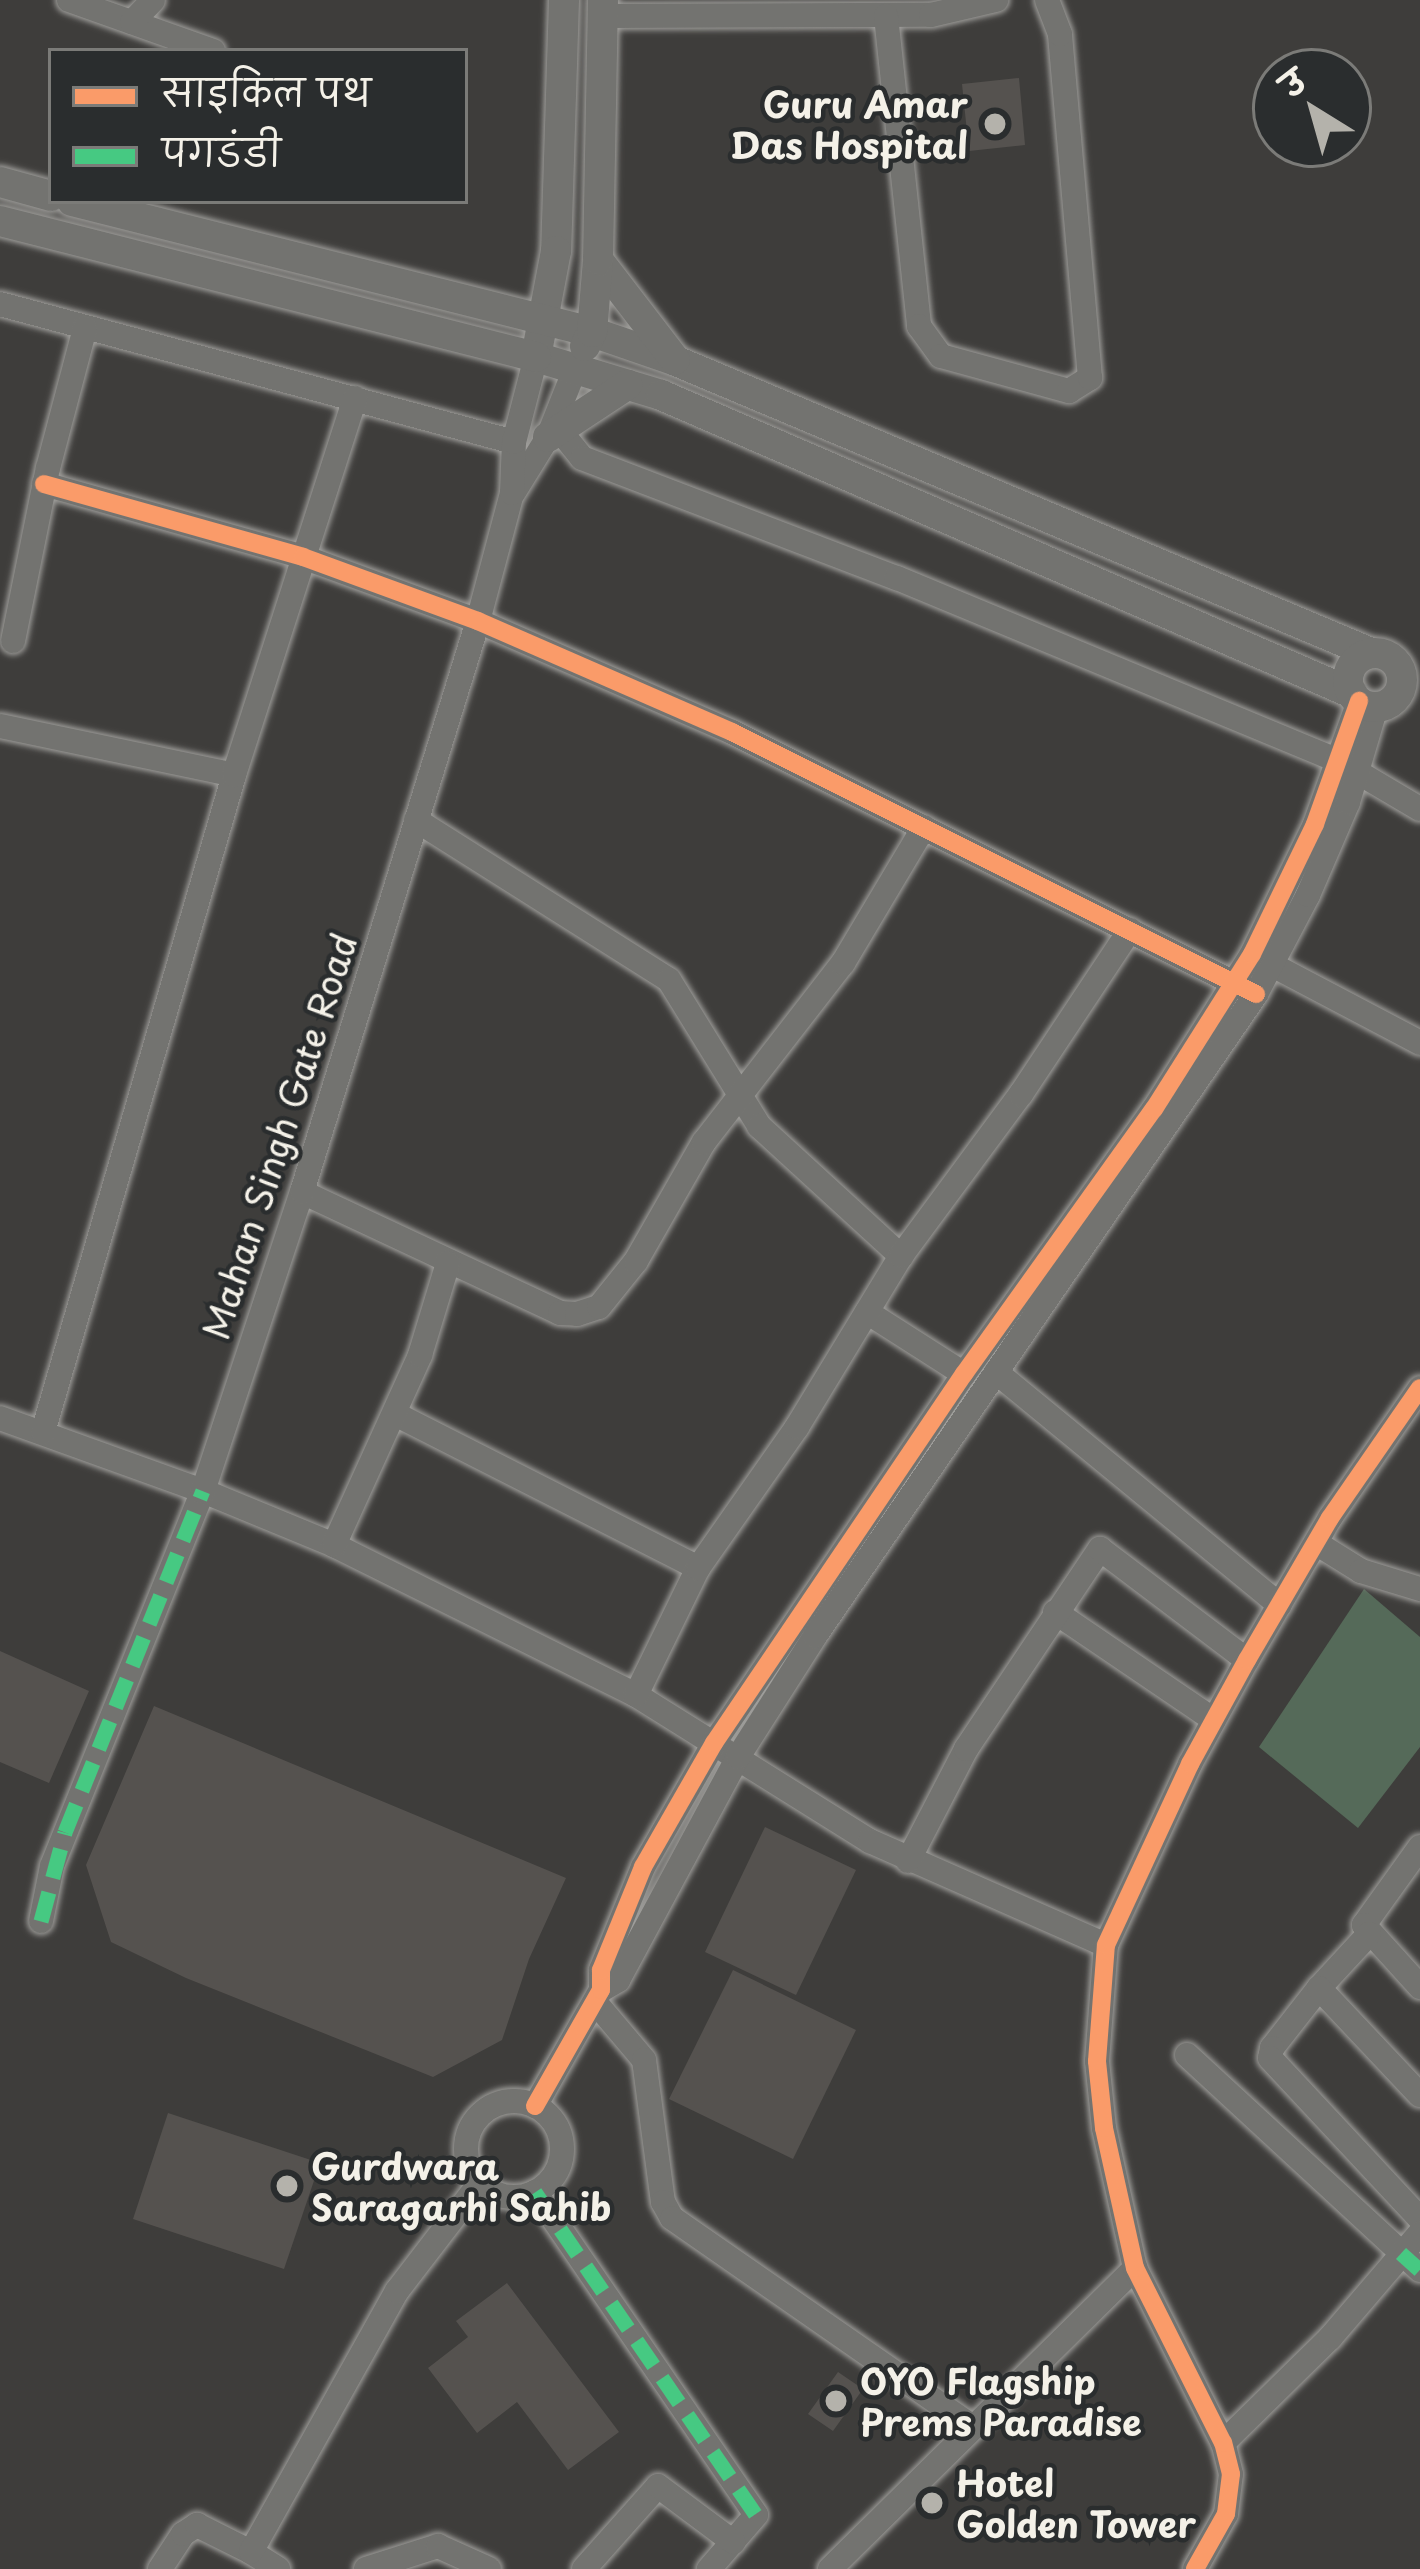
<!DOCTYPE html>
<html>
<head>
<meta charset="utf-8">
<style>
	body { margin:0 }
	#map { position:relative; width:1420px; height:2569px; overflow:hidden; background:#3e3d3b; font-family:"Playpen Sans","Playpen Sans Deva",sans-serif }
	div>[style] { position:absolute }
	.green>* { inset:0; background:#556a59 }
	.building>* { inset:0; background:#55524f }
	.roads { filter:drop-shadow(0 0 3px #a09f9c) drop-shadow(0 0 3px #a09f9c) }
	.minor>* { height:24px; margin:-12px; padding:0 12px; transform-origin:12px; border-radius:12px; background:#737370 }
	.minor>.ring { margin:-12px; padding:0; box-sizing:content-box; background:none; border:24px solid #737370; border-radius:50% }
	.major>* { height:30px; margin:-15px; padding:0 15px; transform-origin:15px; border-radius:15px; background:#737370 }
	.major>.ring { margin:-15px; padding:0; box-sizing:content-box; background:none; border:30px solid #737370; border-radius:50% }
	.quiet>* { height:15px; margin-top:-7.5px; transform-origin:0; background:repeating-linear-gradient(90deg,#46c982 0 30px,transparent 0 45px) }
	.cycleway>* { height:18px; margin:-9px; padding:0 9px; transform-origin:9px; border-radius:9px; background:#fa9b69 }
	.dots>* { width:33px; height:33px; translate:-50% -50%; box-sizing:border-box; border:6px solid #2a2d2e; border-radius:50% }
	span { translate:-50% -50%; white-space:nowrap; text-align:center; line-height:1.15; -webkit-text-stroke:9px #2a2d2e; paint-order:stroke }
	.poi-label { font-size:36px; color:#f4f1e8; font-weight:700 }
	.right { translate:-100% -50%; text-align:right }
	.left { translate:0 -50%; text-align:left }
	.street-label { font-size:36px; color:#f4f1e8 }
	.legend { position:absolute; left:48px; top:48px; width:420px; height:156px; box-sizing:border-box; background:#2a2d2e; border:3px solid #7b7b78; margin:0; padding:15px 21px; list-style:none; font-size:36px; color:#f4f1e8 }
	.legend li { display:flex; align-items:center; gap:24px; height:60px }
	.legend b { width:60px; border:3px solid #7b7b78 }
	.north { position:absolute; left:1252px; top:48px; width:120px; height:120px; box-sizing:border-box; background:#2a2d2e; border:3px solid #7b7b78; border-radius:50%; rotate:323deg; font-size:33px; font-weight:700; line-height:48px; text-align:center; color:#f4f1e8 }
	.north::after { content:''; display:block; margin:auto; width:42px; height:54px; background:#b4b2ab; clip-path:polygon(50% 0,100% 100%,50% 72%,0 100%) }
</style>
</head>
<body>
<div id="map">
	<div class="green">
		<i style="clip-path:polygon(1364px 1589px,1420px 1637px,1420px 1747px,1358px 1828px,1259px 1747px)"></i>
	</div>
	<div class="building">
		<i style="clip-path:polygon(1019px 78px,1025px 145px,969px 151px,962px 84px)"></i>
		<i style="clip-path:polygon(0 1651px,89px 1691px,49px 1783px,0 1762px)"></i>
		<i style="clip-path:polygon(154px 1706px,566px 1878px,529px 1959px,502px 2040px,433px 2077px,186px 1978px,111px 1942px,86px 1865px)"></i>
		<i style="clip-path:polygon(765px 1827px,856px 1870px,796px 1995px,705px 1952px)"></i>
		<i style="clip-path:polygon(733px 1970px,856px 2030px,793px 2159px,669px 2099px)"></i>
		<i style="clip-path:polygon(168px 2113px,320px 2163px,284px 2269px,133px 2219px)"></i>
		<i style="clip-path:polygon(507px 2283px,619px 2432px,568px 2470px,517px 2402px,477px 2433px,428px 2368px,468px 2337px,456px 2321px)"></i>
		<i style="clip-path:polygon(838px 2372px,863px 2389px,833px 2431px,808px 2414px)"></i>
	</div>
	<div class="roads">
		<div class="minor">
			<i style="left:69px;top:0;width:153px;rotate:19.5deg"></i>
			<i style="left:603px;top:16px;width:328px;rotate:-0.2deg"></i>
			<i style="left:931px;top:15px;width:67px;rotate:-13deg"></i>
			<i style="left:886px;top:16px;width:312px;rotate:83.9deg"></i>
			<i style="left:919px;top:326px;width:37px;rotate:54deg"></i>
			<i style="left:941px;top:356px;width:133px;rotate:15.3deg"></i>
			<i style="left:1069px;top:391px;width:25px;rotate:-32deg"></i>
			<i style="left:1090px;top:378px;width:345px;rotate:-95deg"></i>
			<i style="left:1060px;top:34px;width:36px;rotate:-111deg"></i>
			<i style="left:132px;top:22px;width:30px;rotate:-46deg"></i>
			<i style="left:0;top:304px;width:532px;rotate:15.03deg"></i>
			<i style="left:561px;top:432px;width:33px;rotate:51deg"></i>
			<i style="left:582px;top:458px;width:337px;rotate:20.9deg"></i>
			<i style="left:897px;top:578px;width:476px;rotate:22.5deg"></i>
			<i style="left:1337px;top:760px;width:96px;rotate:30.6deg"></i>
			<i style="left:44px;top:484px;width:269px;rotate:15.7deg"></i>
			<i style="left:303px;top:557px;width:186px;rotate:20.1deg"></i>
			<i style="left:478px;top:621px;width:277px;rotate:23.6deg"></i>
			<i style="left:732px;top:732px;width:577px;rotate:26.57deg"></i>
			<i style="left:514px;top:492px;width:65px;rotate:-58.3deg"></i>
			<i style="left:548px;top:437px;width:73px;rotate:-68.3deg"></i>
			<i style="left:13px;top:641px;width:177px;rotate:-78.6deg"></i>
			<i style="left:48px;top:468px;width:145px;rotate:-75.2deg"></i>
			<i style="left:0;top:726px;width:239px;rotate:11.8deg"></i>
			<i style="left:416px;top:820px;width:299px;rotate:32.3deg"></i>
			<i style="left:669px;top:980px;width:172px;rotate:58.3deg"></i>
			<i style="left:759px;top:1126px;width:193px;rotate:42.5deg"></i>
			<i style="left:1259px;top:958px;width:182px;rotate:27.8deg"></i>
			<i style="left:302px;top:1192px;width:285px;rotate:25.1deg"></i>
			<i style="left:560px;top:1313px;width:17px;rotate:3deg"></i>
			<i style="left:577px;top:1314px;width:23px;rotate:-18deg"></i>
			<i style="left:599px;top:1307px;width:59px;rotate:-51.2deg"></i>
			<i style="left:636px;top:1261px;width:137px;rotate:-60.3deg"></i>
			<i style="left:704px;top:1142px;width:227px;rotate:-52.2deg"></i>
			<i style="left:843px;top:963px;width:158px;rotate:-59.2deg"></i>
			<i style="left:867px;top:1312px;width:115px;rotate:32.6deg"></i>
			<i style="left:996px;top:1372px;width:367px;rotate:39.4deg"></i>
			<i style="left:395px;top:1414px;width:340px;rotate:26.9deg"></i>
			<i style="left:0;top:1418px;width:216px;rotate:19.8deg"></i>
			<i style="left:203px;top:1491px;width:142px;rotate:22.4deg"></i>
			<i style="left:334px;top:1545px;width:337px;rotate:26.4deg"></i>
			<i style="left:636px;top:1695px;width:276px;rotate:32deg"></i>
			<i style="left:870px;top:1841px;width:258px;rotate:23.8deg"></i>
			<i style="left:43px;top:1432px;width:684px;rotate:-73.79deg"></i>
			<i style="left:234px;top:775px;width:396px;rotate:-72.2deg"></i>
			<i style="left:1316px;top:1543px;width:53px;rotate:31.9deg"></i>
			<i style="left:1361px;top:1571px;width:62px;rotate:17deg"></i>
			<i style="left:334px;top:1545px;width:209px;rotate:-65.6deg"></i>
			<i style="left:420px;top:1355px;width:96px;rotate:-73.1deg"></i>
			<i style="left:1055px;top:1612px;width:192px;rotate:34.2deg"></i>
			<i style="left:636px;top:1695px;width:141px;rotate:-64deg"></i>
			<i style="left:698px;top:1568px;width:172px;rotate:-54.9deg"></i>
			<i style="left:797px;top:1427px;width:200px;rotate:-58.7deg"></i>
			<i style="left:901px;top:1256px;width:202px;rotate:-53.5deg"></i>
			<i style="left:1021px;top:1094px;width:197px;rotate:-56.4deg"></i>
			<i style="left:1420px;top:1847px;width:96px;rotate:125.7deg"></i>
			<i style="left:1364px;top:1925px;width:84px;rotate:47.9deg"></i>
			<i style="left:908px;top:1861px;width:126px;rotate:-62.6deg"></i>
			<i style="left:966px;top:1749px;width:241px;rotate:-56.2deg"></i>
			<i style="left:1100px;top:1549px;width:184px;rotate:37.1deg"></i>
			<i style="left:41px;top:1921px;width:56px;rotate:-78.7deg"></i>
			<i style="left:52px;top:1866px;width:404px;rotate:-68.1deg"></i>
			<i style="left:203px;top:1491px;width:315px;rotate:-71.7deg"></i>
			<i style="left:302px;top:1192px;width:598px;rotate:-72.87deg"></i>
			<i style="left:478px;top:621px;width:132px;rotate:-75.1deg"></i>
			<i style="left:512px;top:493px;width:51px;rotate:-87.8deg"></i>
			<i style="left:514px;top:442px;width:88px;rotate:-75.5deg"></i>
			<i style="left:1369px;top:1934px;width:74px;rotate:132.8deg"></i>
			<i style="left:1319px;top:1988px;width:76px;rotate:128.1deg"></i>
			<i style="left:1272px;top:2048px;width:10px;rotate:101deg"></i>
			<i style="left:1270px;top:2058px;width:220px;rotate:47deg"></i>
			<i style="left:1319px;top:1988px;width:147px;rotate:46.7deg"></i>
			<i style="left:601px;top:1990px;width:20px;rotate:-30deg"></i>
			<i style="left:618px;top:1980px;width:253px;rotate:-61.7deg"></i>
			<i style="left:738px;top:1757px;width:143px;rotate:-57.5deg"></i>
			<i style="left:815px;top:1636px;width:779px;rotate:-55.51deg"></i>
			<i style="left:1256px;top:994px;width:112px;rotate:-62.3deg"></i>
			<i style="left:1308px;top:895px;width:101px;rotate:-66.7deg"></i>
			<i style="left:1348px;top:802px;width:99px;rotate:-73.6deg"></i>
			<i style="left:595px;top:2002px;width:76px;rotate:49.8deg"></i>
			<i style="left:644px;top:2060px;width:143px;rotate:82.4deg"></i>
			<i style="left:663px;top:2202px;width:18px;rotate:61deg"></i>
			<i style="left:672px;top:2218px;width:366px;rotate:34.8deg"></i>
			<i style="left:1187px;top:2055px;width:317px;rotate:42.7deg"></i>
			<i class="ring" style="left:466px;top:2101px;width:72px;height:72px"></i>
			<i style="left:535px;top:2106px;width:133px;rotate:-60.4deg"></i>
			<i style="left:601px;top:1990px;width:20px;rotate:-90deg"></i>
			<i style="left:601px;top:1970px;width:111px;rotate:-67.8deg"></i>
			<i style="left:643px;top:1867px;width:143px;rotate:-60.2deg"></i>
			<i style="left:714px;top:1743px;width:446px;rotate:-55.9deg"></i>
			<i style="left:964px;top:1374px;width:326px;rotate:-54.4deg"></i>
			<i style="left:1154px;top:1109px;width:183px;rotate:-57.7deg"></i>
			<i style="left:1252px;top:954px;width:144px;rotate:-64.1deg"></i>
			<i style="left:1315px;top:824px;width:131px;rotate:-70.3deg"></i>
			<i style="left:535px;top:2192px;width:391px;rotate:55.6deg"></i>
			<i style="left:756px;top:2515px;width:72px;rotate:131deg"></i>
			<i style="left:1223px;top:2443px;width:150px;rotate:-44.5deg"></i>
			<i style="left:1330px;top:2338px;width:138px;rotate:-49.4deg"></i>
			<i style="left:251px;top:2552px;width:32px;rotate:32deg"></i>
			<i style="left:160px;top:2569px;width:42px;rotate:-56.7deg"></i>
			<i style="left:183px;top:2534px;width:17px;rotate:-33deg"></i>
			<i style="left:197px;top:2525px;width:60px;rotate:26.6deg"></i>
			<i style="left:251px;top:2552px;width:299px;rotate:-60.8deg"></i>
			<i style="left:397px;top:2291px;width:136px;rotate:-52.5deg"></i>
			<i style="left:366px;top:2569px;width:76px;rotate:-17.7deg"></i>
			<i style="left:438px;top:2546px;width:56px;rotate:24.3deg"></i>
			<i style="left:584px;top:2569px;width:111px;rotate:-48.3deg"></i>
			<i style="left:658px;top:2486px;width:94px;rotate:36.7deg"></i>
			<i style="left:830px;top:2569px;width:429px;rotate:-44.6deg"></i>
			<i style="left:1195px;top:2569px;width:63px;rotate:-60.6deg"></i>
			<i style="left:1226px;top:2514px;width:40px;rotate:-82.9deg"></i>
			<i style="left:1231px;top:2474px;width:32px;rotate:-104deg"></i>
			<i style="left:1223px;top:2443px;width:196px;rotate:-116.7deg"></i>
			<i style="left:1135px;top:2268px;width:143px;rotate:-102.5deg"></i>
			<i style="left:1104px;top:2128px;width:67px;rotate:-96deg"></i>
			<i style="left:1097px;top:2061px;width:116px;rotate:-85.6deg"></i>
			<i style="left:1106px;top:1945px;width:200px;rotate:-65.1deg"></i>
			<i style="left:1190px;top:1764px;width:119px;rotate:-61.3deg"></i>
			<i style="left:1247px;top:1660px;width:164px;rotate:-59.7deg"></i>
			<i style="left:1330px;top:1518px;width:158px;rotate:-55.3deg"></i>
		</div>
		<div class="major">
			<i style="left:564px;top:0;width:251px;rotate:91.8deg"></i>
			<i style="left:556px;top:251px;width:108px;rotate:100.7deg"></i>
			<i style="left:536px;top:357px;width:131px;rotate:16.9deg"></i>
			<i style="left:661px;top:395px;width:753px;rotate:23.33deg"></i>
			<i style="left:0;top:182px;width:53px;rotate:15.4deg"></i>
			<i style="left:72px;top:201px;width:536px;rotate:14.14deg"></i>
			<i style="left:592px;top:332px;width:89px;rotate:19deg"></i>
			<i style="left:676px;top:361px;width:754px;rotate:22.79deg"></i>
			<i style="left:0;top:221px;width:553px;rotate:14.24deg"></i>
			<i style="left:598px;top:260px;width:126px;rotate:52.4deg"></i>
			<i style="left:585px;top:346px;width:16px;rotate:-63deg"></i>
			<i style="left:592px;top:332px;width:72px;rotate:-85.2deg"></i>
			<i style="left:598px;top:260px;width:260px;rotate:-88.9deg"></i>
			<i style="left:548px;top:437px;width:95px;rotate:-33.4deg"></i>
			<i class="ring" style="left:1348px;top:653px;width:24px;height:24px"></i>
		</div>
	</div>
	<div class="quiet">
		<i style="left:41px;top:1921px;width:92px;rotate:-74.9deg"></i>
		<i style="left:65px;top:1832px;width:368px;rotate:-68deg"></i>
		<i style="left:535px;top:2192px;width:391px;rotate:55.6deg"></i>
		<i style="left:1401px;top:2253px;width:25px;rotate:42deg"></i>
	</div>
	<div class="cycleway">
		<i style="left:44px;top:484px;width:269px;rotate:15.7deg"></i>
		<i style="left:303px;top:557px;width:186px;rotate:20.1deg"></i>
		<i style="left:478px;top:621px;width:277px;rotate:23.6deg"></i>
		<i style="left:732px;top:732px;width:586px;rotate:26.57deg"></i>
		<i style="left:535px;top:2106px;width:133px;rotate:-60.4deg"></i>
		<i style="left:601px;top:1990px;width:20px;rotate:-90deg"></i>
		<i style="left:601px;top:1970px;width:111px;rotate:-67.8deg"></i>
		<i style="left:643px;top:1867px;width:143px;rotate:-60.2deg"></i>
		<i style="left:714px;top:1743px;width:446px;rotate:-55.9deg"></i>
		<i style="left:964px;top:1374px;width:326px;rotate:-54.4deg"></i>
		<i style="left:1154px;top:1109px;width:183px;rotate:-57.7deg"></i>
		<i style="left:1252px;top:954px;width:144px;rotate:-64.1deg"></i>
		<i style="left:1315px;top:824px;width:131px;rotate:-70.3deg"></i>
		<i style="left:1195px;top:2569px;width:63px;rotate:-60.6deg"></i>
		<i style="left:1226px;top:2514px;width:40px;rotate:-82.9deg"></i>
		<i style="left:1231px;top:2474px;width:32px;rotate:-104deg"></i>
		<i style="left:1223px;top:2443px;width:196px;rotate:-116.7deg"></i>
		<i style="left:1135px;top:2268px;width:143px;rotate:-102.5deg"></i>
		<i style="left:1104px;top:2128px;width:67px;rotate:-96deg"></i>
		<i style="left:1097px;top:2061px;width:116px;rotate:-85.6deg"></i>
		<i style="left:1106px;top:1945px;width:200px;rotate:-65.1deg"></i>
		<i style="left:1190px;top:1764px;width:119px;rotate:-61.3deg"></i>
		<i style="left:1247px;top:1660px;width:164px;rotate:-59.7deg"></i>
		<i style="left:1330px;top:1518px;width:158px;rotate:-55.3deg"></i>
	</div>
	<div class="dots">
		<i style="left:995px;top:124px;background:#b4b2ab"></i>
		<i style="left:287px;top:2186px;background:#b4b2ab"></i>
		<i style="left:836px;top:2401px;background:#b4b2ab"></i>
		<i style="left:932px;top:2503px;background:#b4b2ab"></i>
	</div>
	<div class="poi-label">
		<span class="right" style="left:968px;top:124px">Guru Amar<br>Das Hospital</span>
		<span class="left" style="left:311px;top:2186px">Gurdwara<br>Saragarhi Sahib</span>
		<span class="left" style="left:860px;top:2401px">OYO Flagship<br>Prems Paradise</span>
		<span class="left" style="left:956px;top:2503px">Hotel<br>Golden Tower</span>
	</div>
	<div class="street-label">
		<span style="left:279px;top:1136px;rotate:-72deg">Mahan Singh Gate Road</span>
	</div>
	<ul class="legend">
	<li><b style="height:15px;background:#fa9b69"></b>साइकिल पथ</li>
	<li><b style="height:15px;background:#46c982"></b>पगडंडी</li>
	</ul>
	<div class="north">उ</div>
</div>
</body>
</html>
